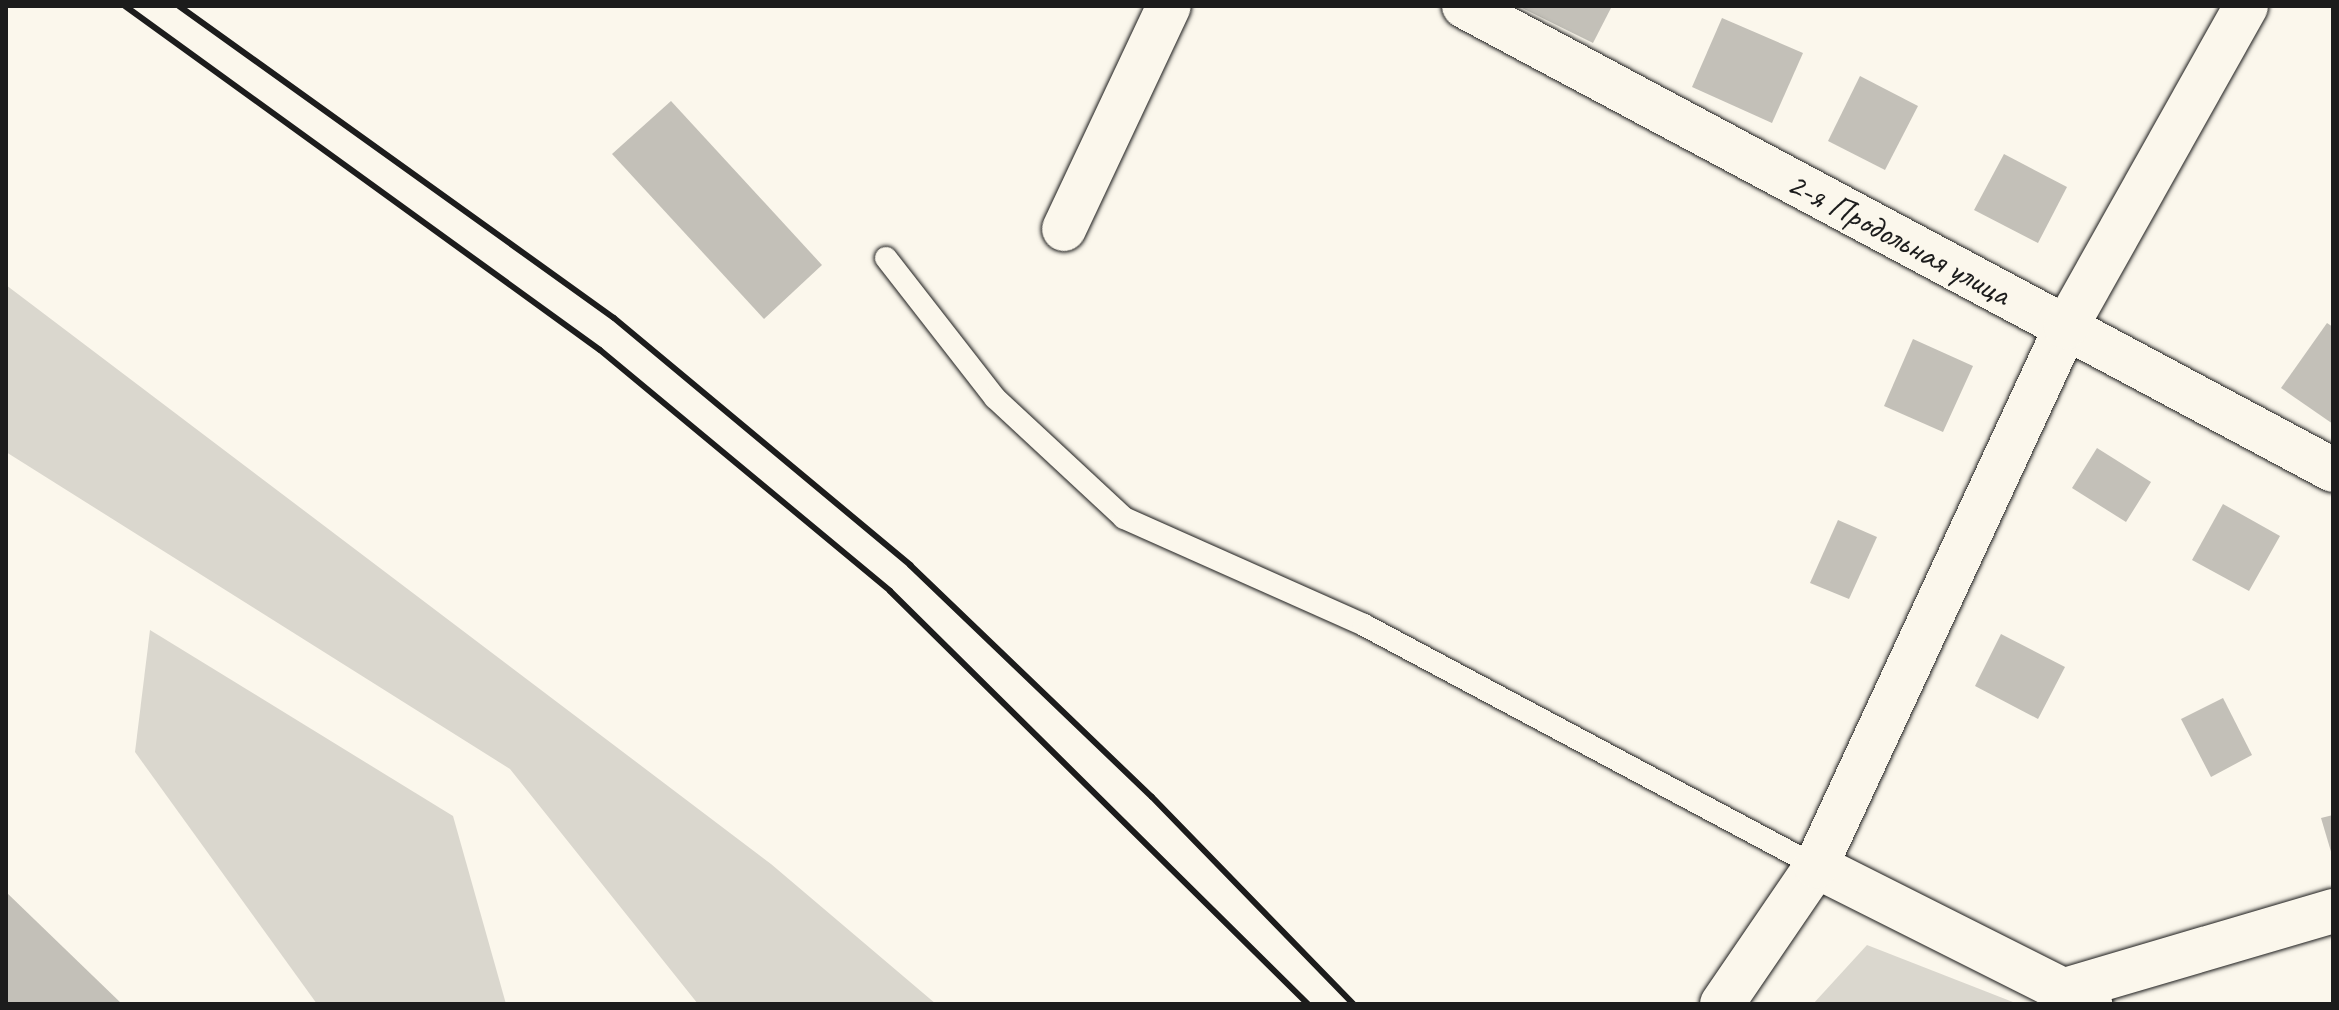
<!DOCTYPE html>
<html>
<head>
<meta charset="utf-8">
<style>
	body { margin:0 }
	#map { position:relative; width:2339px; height:1010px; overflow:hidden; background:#fbf7ec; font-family:Caveat,sans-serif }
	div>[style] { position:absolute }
	.green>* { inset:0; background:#dad7ce }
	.building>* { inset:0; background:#c3c0b8 }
	.roads { filter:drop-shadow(0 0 2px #1c1c1c) drop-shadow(0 0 2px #1c1c1c) }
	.lane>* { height:22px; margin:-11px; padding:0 11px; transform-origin:11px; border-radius:11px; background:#fbf7ec }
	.street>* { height:44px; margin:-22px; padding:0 22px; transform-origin:22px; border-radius:22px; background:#fbf7ec }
	.rail>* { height:6px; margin:-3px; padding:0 3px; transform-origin:3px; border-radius:3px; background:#1c1c1c }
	span { translate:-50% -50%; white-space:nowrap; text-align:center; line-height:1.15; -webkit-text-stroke:6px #fbf7ec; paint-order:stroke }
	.street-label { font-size:34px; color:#1c1c1c }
	.frame { position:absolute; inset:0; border:8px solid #1c1c1c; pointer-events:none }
</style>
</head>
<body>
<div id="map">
	<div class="green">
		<i style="clip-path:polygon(6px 285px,771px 864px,936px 1004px,698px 1004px,510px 769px,6px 452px)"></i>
		<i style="clip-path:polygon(150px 630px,453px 816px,506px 1004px,317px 1004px,135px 752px)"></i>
		<i style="clip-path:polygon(1867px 945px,2018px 1004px,1813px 1004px)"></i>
	</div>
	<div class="building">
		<i style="clip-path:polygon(1518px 6px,1612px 6px,1593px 43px)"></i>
		<i style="clip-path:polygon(1722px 18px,1803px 53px,1772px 123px,1692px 87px)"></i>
		<i style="clip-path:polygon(1860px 76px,1918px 106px,1885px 170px,1828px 141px)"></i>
		<i style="clip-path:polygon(671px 101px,822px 265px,764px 319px,612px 154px)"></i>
		<i style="clip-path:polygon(2004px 154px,2067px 187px,2038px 243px,1974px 210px)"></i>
		<i style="clip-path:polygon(2327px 323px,2333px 327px,2333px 424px,2281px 388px)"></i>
		<i style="clip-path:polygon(1913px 339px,1973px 366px,1943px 432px,1884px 406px)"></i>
		<i style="clip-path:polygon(2097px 448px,2151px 482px,2126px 522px,2072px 488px)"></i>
		<i style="clip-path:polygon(2223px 504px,2280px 536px,2249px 591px,2192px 560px)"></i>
		<i style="clip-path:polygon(1838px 520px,1877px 537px,1849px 599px,1810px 583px)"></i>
		<i style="clip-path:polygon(2001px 634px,2065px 667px,2038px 719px,1975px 686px)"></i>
		<i style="clip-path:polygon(2223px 698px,2252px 755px,2211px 777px,2181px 719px)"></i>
		<i style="clip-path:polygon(2333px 815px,2333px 855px,2332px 855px,2321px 818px)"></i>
		<i style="clip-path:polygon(6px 892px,122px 1004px,6px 1004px)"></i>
	</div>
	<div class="roads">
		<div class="lane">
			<i style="left:886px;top:258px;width:177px;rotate:52.1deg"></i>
			<i style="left:995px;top:398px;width:176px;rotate:42.9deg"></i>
			<i style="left:1124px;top:518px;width:263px;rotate:24deg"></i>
			<i style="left:1364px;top:625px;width:512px;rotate:28.07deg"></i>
		</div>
		<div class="street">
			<i style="left:1464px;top:6px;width:985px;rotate:28.1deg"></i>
			<i style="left:1064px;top:229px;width:246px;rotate:-64.8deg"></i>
			<i style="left:1816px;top:866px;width:307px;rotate:26.7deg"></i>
			<i style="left:2068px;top:989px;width:276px;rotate:-16.4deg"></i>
			<i style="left:1722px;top:1004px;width:167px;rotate:-55.7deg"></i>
			<i style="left:1816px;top:866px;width:594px;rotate:-65.12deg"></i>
			<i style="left:2066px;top:327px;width:368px;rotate:-60.7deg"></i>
		</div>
	</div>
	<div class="rail">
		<i style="left:125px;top:6px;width:586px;rotate:35.91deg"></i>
		<i style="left:600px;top:350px;width:377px;rotate:39.7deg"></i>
		<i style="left:890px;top:591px;width:588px;rotate:44.66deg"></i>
		<i style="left:179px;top:6px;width:535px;rotate:35.65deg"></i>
		<i style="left:614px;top:318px;width:386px;rotate:39.8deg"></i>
		<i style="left:910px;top:565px;width:335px;rotate:43.8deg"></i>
		<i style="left:1152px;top:797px;width:289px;rotate:45.8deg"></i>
	</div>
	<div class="street-label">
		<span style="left:1899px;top:238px;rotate:28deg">2-я Продольная улица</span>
	</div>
	<div class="frame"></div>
</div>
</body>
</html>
